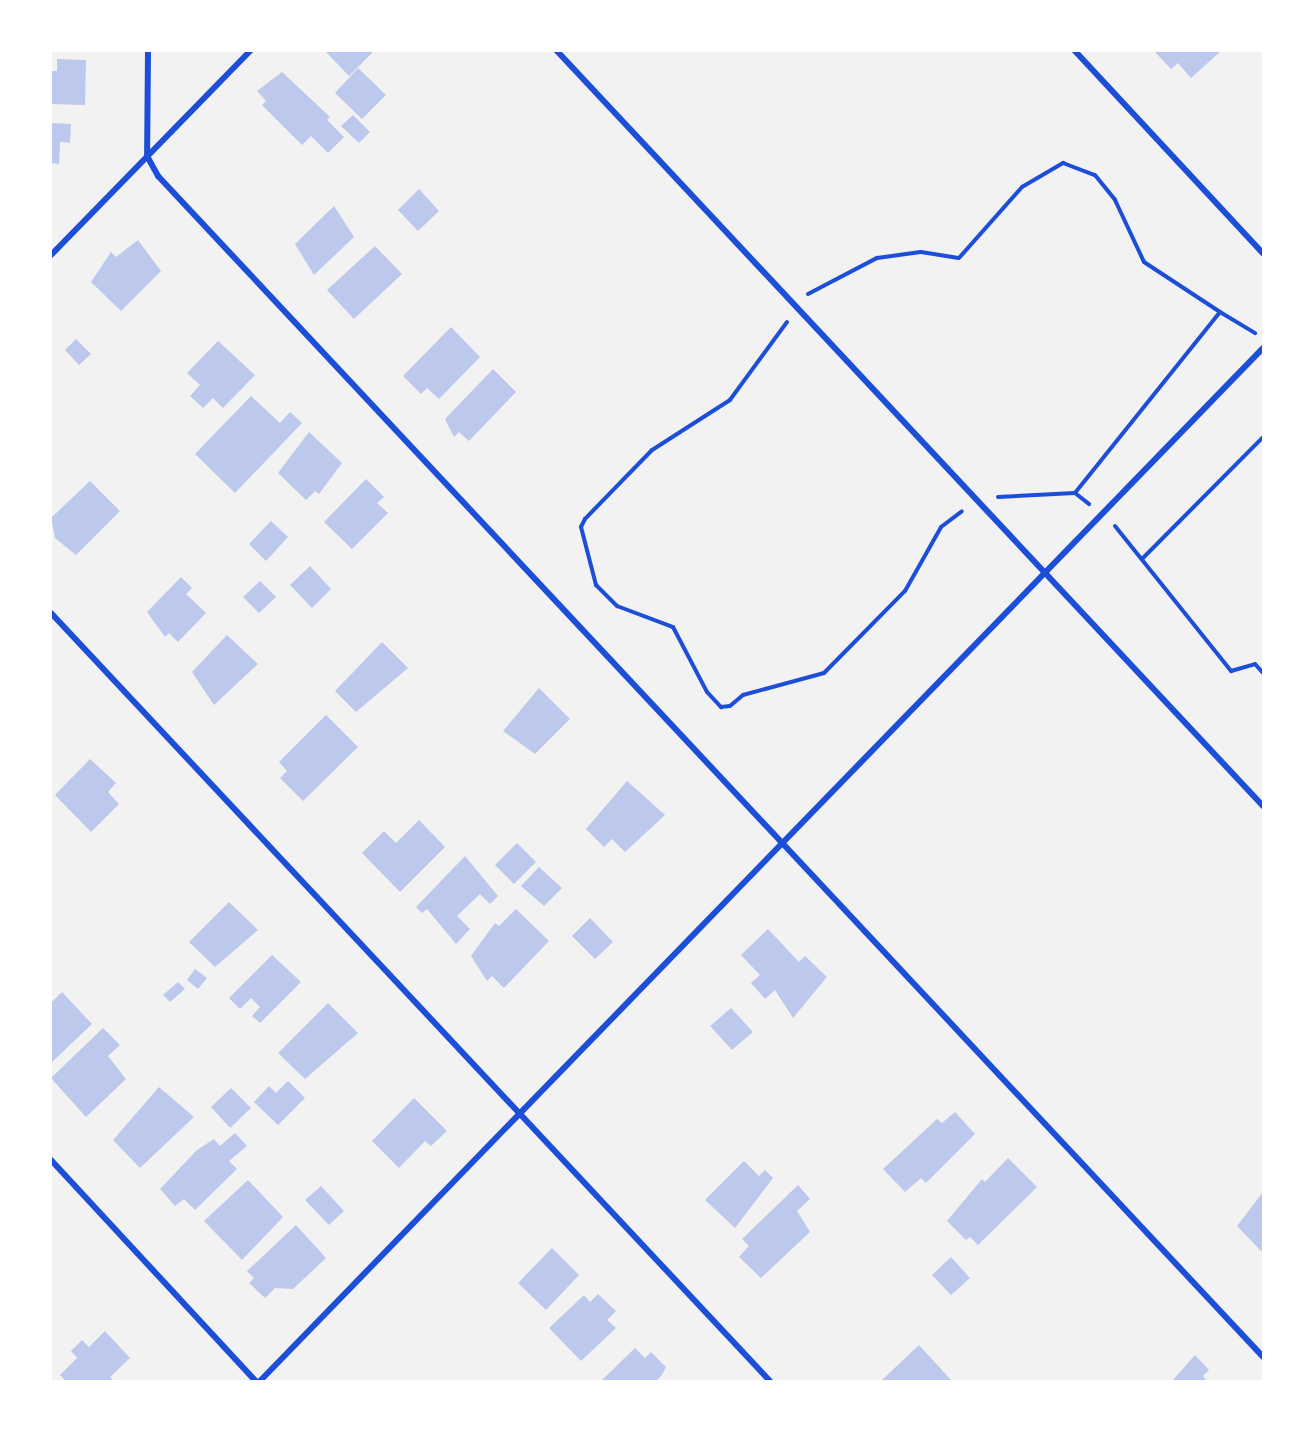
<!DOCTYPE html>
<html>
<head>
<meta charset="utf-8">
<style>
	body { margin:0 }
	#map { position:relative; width:1314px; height:1432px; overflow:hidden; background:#f2f2f2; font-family:"DejaVu Sans",sans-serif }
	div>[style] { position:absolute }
	.building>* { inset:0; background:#bdc9ec }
	.path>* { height:4px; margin:-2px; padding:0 2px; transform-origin:2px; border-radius:2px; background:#1d4ed8 }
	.minor>* { height:6px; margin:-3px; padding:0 3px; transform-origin:3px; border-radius:3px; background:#1d4ed8 }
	span { translate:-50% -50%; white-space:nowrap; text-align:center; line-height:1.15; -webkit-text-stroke:4.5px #fff; paint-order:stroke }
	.frame { position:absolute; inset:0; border:52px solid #fff; pointer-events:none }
</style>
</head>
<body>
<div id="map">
	<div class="building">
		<i style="clip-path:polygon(325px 51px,374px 51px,349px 76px)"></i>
		<i style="clip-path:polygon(1154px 51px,1221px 51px,1191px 78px,1178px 63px,1171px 69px)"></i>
		<i style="clip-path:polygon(57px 59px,86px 60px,85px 105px,51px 104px,51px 71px,57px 71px)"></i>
		<i style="clip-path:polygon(358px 68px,386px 95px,362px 119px,335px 93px)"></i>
		<i style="clip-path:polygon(282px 72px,330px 117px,327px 120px,344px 137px,328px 153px,311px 136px,302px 145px,262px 105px,266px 101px,257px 91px)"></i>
		<i style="clip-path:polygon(353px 115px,370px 132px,359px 143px,341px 126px)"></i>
		<i style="clip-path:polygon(51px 123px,71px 124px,70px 143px,60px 142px,59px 164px,51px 163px)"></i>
		<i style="clip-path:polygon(419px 189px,439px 211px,418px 231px,398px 210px)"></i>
		<i style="clip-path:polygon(334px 206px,354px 237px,314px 275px,295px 244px)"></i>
		<i style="clip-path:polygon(138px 240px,161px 271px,121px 311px,91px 282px,111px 252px,116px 257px)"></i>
		<i style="clip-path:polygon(375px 246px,402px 274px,354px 319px,327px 290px)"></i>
		<i style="clip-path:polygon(451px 327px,480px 357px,439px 399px,427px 388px,421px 394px,403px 376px)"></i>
		<i style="clip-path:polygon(76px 339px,91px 354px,79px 365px,65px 350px)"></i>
		<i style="clip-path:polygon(218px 341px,255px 375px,223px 408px,213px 398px,203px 408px,190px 396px,200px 385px,187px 373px)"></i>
		<i style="clip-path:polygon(493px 369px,516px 392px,469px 441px,459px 432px,454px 437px,445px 419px)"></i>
		<i style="clip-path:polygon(251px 396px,280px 423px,290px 412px,302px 423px,235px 493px,195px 454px)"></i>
		<i style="clip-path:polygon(309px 432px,342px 463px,319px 494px,315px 491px,306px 500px,278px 473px)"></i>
		<i style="clip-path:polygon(366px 479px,384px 497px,377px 503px,388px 513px,352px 549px,324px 522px)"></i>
		<i style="clip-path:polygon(90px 481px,120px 511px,76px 555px,55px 538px,51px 518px)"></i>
		<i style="clip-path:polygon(271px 521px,288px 537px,266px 561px,249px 544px)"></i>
		<i style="clip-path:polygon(310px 566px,331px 589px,312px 608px,290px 585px)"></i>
		<i style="clip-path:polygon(181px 577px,192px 588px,186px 594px,206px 613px,178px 642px,169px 633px,165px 637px,147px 612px)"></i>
		<i style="clip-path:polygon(260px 581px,276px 597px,259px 613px,243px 597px)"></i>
		<i style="clip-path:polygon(227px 635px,258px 664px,214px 705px,192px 672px)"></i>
		<i style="clip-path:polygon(382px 642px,408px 668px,356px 712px,335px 691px)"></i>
		<i style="clip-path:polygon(539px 688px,570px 719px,535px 754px,503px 731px)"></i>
		<i style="clip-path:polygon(326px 715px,358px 747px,303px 801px,280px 778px,287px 771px,279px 762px)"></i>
		<i style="clip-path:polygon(90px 759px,116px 783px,108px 792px,119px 804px,91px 832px,55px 795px)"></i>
		<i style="clip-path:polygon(627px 781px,665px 815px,625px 852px,612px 839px,604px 847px,586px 829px)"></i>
		<i style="clip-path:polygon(419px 820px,445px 847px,400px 892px,362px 853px,384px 831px,396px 843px)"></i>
		<i style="clip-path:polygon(517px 843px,536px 862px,514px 884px,495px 865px)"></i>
		<i style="clip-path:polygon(465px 856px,498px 896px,490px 904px,480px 894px,457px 916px,470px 929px,456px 944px,427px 909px,422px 913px,416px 907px)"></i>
		<i style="clip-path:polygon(539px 867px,562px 888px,544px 906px,521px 886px)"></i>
		<i style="clip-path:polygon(229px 902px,258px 930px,215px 967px,189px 942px)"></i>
		<i style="clip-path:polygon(516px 909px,549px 941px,504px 988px,492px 976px,487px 981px,471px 956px,495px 923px,499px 926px)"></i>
		<i style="clip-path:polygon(590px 918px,613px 942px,595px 959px,572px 936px)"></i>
		<i style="clip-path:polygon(768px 929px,799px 962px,805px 956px,827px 977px,793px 1018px,775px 990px,765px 999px,751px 983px,760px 975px,741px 955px)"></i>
		<i style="clip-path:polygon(272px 955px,301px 982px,260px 1023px,252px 1016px,260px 1007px,251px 998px,240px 1009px,229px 998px)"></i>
		<i style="clip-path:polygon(195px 969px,207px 978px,198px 989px,187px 980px)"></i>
		<i style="clip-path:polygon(178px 982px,185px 989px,170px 1002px,163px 995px)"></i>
		<i style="clip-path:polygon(62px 992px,92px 1024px,51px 1063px,51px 1003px)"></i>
		<i style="clip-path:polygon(328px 1003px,358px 1033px,305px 1079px,278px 1053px)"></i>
		<i style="clip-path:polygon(731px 1008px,753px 1032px,732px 1050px,710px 1026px)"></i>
		<i style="clip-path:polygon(103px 1028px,120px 1045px,108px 1056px,126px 1079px,86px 1117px,51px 1078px)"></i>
		<i style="clip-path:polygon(288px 1081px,305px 1098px,278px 1125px,254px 1102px,269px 1086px,276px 1093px)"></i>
		<i style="clip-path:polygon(159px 1087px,194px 1117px,140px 1168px,113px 1140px)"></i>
		<i style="clip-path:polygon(231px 1088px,251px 1108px,230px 1128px,211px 1107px)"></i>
		<i style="clip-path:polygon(414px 1098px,447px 1131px,431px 1146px,425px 1141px,399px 1168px,372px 1141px)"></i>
		<i style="clip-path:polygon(955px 1112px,975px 1134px,926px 1183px,921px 1178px,905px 1192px,883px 1169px,937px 1119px,942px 1123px)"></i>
		<i style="clip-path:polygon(235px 1133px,247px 1146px,229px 1161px,237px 1169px,195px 1210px,184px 1199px,175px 1206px,160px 1189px,197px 1150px,214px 1139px,220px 1146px)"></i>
		<i style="clip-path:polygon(1008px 1158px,1037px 1187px,978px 1245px,970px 1237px,966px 1240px,947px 1221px,982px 1179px,985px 1182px)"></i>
		<i style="clip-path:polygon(744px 1161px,759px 1176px,765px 1170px,773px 1178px,735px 1228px,705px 1200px)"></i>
		<i style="clip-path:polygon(248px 1180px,283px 1217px,242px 1260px,204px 1221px)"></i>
		<i style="clip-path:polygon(798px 1185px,810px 1199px,797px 1211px,810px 1232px,761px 1278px,739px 1257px,749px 1246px,742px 1239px)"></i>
		<i style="clip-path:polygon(321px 1186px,344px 1211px,329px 1225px,305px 1200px)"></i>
		<i style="clip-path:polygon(1263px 1192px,1263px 1253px,1237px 1226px)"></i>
		<i style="clip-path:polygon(296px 1225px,326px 1258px,293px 1289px,275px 1288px,265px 1298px,249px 1283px,254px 1278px,247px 1271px)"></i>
		<i style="clip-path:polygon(552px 1248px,579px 1275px,546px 1310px,518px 1283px)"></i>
		<i style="clip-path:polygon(951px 1257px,970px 1278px,951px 1295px,932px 1275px)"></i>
		<i style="clip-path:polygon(598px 1294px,616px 1311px,607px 1320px,616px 1328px,581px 1361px,549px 1328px,584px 1295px,590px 1302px)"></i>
		<i style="clip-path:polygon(105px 1331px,130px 1358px,110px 1377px,114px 1381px,66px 1381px,60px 1375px,77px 1358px,71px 1351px,82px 1340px,89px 1347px)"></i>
		<i style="clip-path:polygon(919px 1345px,952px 1381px,881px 1381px)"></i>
		<i style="clip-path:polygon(635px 1348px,645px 1358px,651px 1352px,666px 1367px,662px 1375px,656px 1381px,601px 1381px)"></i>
		<i style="clip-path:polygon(1195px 1355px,1209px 1370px,1203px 1376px,1207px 1381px,1172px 1381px)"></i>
	</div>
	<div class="path">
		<i style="left:808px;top:294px;width:78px;rotate:-27.6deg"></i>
		<i style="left:877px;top:258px;width:44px;rotate:-7.8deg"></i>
		<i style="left:921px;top:252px;width:38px;rotate:9deg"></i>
		<i style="left:959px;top:258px;width:95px;rotate:-48.4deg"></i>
		<i style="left:1022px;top:187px;width:48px;rotate:-30.3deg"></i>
		<i style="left:1063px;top:163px;width:34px;rotate:21deg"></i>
		<i style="left:1095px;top:175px;width:32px;rotate:51deg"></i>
		<i style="left:1115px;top:200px;width:68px;rotate:64.9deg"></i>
		<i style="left:1144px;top:262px;width:91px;rotate:33.3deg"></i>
		<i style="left:1220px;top:312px;width:232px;rotate:128.7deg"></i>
		<i style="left:1075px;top:493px;width:18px;rotate:38deg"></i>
		<i style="left:1220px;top:312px;width:41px;rotate:31deg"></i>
		<i style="left:787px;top:322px;width:97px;rotate:126.2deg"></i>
		<i style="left:730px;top:400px;width:93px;rotate:147.3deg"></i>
		<i style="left:652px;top:450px;width:96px;rotate:134.2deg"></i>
		<i style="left:585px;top:519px;width:9px;rotate:117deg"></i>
		<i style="left:581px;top:527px;width:60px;rotate:75.5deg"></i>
		<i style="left:596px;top:585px;width:30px;rotate:45deg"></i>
		<i style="left:617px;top:606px;width:60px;rotate:20.6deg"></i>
		<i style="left:673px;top:627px;width:73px;rotate:62.4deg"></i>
		<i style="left:707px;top:692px;width:21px;rotate:47deg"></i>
		<i style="left:721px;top:707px;width:9px;rotate:-6deg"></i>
		<i style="left:730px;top:706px;width:17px;rotate:-40deg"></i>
		<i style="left:743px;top:695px;width:84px;rotate:-15.2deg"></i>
		<i style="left:824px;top:673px;width:115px;rotate:-45.4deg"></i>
		<i style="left:905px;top:591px;width:73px;rotate:-60.6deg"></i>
		<i style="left:941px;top:527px;width:26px;rotate:-37deg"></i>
		<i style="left:998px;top:497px;width:77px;rotate:-3deg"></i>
		<i style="left:1115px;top:526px;width:186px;rotate:51.3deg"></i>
		<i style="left:1231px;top:671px;width:25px;rotate:-16deg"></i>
		<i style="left:1255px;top:664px;width:12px;rotate:48deg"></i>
		<i style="left:1143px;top:558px;width:170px;rotate:-45.2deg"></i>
	</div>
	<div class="minor">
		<i style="left:148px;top:51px;width:105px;rotate:90.5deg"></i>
		<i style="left:147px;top:156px;width:23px;rotate:61deg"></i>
		<i style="left:158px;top:176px;width:1617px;rotate:46.9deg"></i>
		<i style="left:557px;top:51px;width:1034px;rotate:46.92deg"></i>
		<i style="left:1075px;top:51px;width:276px;rotate:47.1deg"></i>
		<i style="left:51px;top:255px;width:285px;rotate:-45.7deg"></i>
		<i style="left:51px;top:613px;width:1052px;rotate:46.89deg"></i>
		<i style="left:51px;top:1160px;width:301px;rotate:47.2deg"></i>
		<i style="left:260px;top:1381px;width:1440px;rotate:-45.84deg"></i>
	</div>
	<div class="frame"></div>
</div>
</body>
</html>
